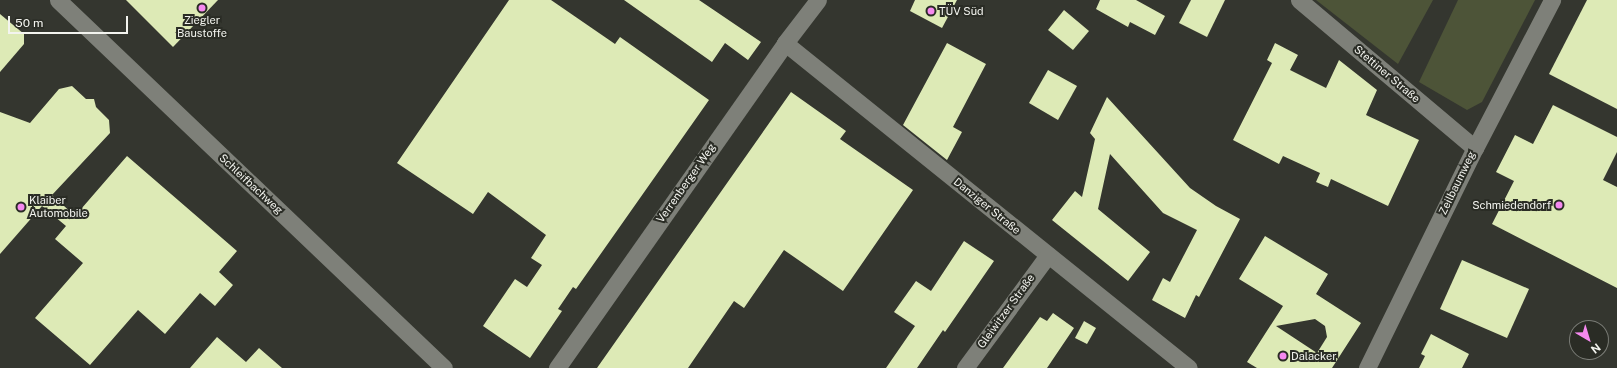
<!DOCTYPE html>
<html>
<head>
<meta charset="utf-8">
<style>
	body { margin:0 }
	#map { position:relative; width:1617px; height:368px; overflow:hidden; background:#34362f; font-family:"Public Sans",sans-serif }
	div>[style] { position:absolute }
	.green>* { inset:0; background:#4d5438 }
	.building>* { inset:0; background:#ddeab6 }
	.street>* { height:17px; margin:-8.5px; padding:0 8.5px; transform-origin:8.5px; border-radius:8.5px; background:#7e8079 }
	.dots>* { width:11px; height:11px; translate:-50% -50%; box-sizing:border-box; border:2px solid #2a2c25; border-radius:50% }
	span { translate:-50% -50%; white-space:nowrap; text-align:center; line-height:1.15; -webkit-text-stroke:4px #2a2c25; paint-order:stroke }
	.poi-label { font-size:11px; color:#f3f4ef }
	.left { translate:0 -50%; text-align:left }
	.right { translate:-100% -50%; text-align:right }
	.street-label { font-size:11px; color:#f3f4ef }
	.north { position:absolute; left:1569px; top:320px; width:40px; height:40px; box-sizing:border-box; background:#2a2c25; border:1px solid #7a7c76; border-radius:50%; rotate:142deg; font-size:11px; font-weight:700; line-height:16px; text-align:center; color:#f3f4ef }
	.north::after { content:''; display:block; margin:auto; width:14px; height:18px; background:#f589ef; clip-path:polygon(50% 0,100% 100%,50% 72%,0 100%) }
	.scale { position:absolute; left:8px; top:16px; width:120px; height:18px; box-sizing:border-box; border:2px solid #f3f4ef; border-top:0; padding-left:5px; font-size:12px; line-height:14px; white-space:nowrap; color:#f3f4ef; -webkit-text-stroke:3px #2a2c25; paint-order:stroke }
</style>
</head>
<body>
<div id="map">
	<div class="green">
		<i style="clip-path:polygon(1316px 0,1433px 0,1398px 64px)"></i>
		<i style="clip-path:polygon(1458px 0,1535px 0,1482px 102px,1467px 110px,1419px 82px)"></i>
	</div>
	<div class="building">
		<i style="clip-path:polygon(126px 0,218px 0,173px 47px)"></i>
		<i style="clip-path:polygon(509px 0,551px 0,615px 44px,620px 37px,709px 100px,576px 289px,573px 287px,558px 309px,562px 311px,530px 358px,483px 326px,515px 279px,527px 287px,542px 265px,531px 258px,546px 235px,488px 192px,473px 214px,397px 163px)"></i>
		<i style="clip-path:polygon(624px 0,699px 0,761px 42px,748px 60px,725px 43px,712px 62px)"></i>
		<i style="clip-path:polygon(915px 0,957px 0,942px 28px,910px 11px)"></i>
		<i style="clip-path:polygon(1100px 0,1136px 0,1165px 16px,1155px 35px,1130px 22px,1128px 27px,1096px 9px)"></i>
		<i style="clip-path:polygon(1191px 0,1225px 0,1207px 37px,1179px 23px)"></i>
		<i style="clip-path:polygon(1587px 0,1617px 0,1617px 109px,1549px 74px)"></i>
		<i style="clip-path:polygon(1064px 10px,1089px 31px,1073px 50px,1048px 30px)"></i>
		<i style="clip-path:polygon(0 14px,24px 34px,24px 44px,0 72px)"></i>
		<i style="clip-path:polygon(947px 43px,986px 64px,953px 127px,962px 132px,947px 160px,903px 125px)"></i>
		<i style="clip-path:polygon(1275px 43px,1298px 55px,1290px 70px,1326px 88px,1339px 60px,1377px 90px,1366px 115px,1419px 140px,1388px 206px,1331px 179px,1328px 187px,1316px 182px,1320px 173px,1283px 156px,1279px 164px,1233px 140px,1272px 63px,1267px 60px)"></i>
		<i style="clip-path:polygon(1048px 70px,1077px 86px,1058px 120px,1029px 103px)"></i>
		<i style="clip-path:polygon(72px 86px,86px 99px,94px 99px,96px 107px,109px 120px,110px 133px,52px 195px,75px 216px,127px 156px,237px 251px,219px 272px,233px 285px,215px 306px,200px 293px,165px 334px,138px 310px,90px 365px,35px 318px,83px 263px,55px 239px,66px 226px,42px 206px,0 254px,0 112px,30px 123px,59px 89px)"></i>
		<i style="clip-path:polygon(791px 92px,846px 131px,840px 139px,913px 190px,843px 291px,784px 250px,744px 308px,734px 301px,688px 368px,597px 368px)"></i>
		<i style="clip-path:polygon(1107px 97px,1190px 188px,1216px 206px,1240px 219px,1199px 297px,1196px 295px,1185px 318px,1152px 300px,1163px 278px,1170px 282px,1197px 230px,1163px 213px,1110px 154px,1098px 209px,1150px 252px,1128px 281px,1052px 220px,1075px 191px,1082px 197px,1095px 139px,1090px 133px)"></i>
		<i style="clip-path:polygon(1553px 105px,1617px 137px,1617px 152px,1603px 180px,1617px 187px,1617px 288px,1492px 224px,1514px 181px,1496px 172px,1515px 135px,1533px 144px)"></i>
		<i style="clip-path:polygon(evenodd,1265px 236px,1328px 274px,1316px 294px,1361px 323px,1332px 368px,1257px 368px,1247px 362px,1283px 306px,1239px 279px,1265px 236px,1315px 319px,1325px 326px,1327px 337px,1317px 353px,1276px 326px,1315px 319px)"></i>
		<i style="clip-path:polygon(964px 241px,994px 261px,945px 332px,943px 330px,917px 368px,886px 368px,915px 326px,894px 312px,916px 281px,931px 291px)"></i>
		<i style="clip-path:polygon(1462px 260px,1529px 289px,1507px 338px,1440px 309px)"></i>
		<i style="clip-path:polygon(1053px 313px,1074px 328px,1047px 368px,1003px 368px,1040px 317px,1047px 321px)"></i>
		<i style="clip-path:polygon(1084px 321px,1096px 328px,1087px 344px,1075px 338px)"></i>
		<i style="clip-path:polygon(1431px 334px,1469px 354px,1462px 368px,1419px 368px,1425px 356px,1421px 354px)"></i>
		<i style="clip-path:polygon(217px 337px,246px 362px,259px 348px,282px 368px,190px 368px)"></i>
	</div>
	<div class="street">
		<i style="left:58px;top:0;width:533px;rotate:43.63deg"></i>
		<i style="left:1299px;top:0;width:230px;rotate:40.1deg"></i>
		<i style="left:785px;top:43px;width:518px;rotate:38.82deg"></i>
		<i style="left:557px;top:368px;width:397px;rotate:-54.9deg"></i>
		<i style="left:785px;top:43px;width:54px;rotate:-52.5deg"></i>
		<i style="left:965px;top:368px;width:140px;rotate:-53.7deg"></i>
		<i style="left:1367px;top:368px;width:245px;rotate:-63.9deg"></i>
		<i style="left:1475px;top:148px;width:167px;rotate:-62.5deg"></i>
	</div>
	<div class="dots">
		<i style="left:202px;top:8px;background:#f589ef"></i>
		<i style="left:931px;top:11px;background:#f589ef"></i>
		<i style="left:1559px;top:205px;background:#f589ef"></i>
		<i style="left:21px;top:207px;background:#f589ef"></i>
		<i style="left:1283px;top:356px;background:#f589ef"></i>
	</div>
	<div class="poi-label">
		<span class="left" style="left:939px;top:11px">TÜV Süd</span>
		<span style="left:202px;top:27px">Ziegler<br>Baustoffe</span>
		<span class="left" style="left:29px;top:207px">Klaiber<br>Automobile</span>
		<span class="right" style="left:1551px;top:205px">Schmiedendorf</span>
		<span class="left" style="left:1291px;top:356px">Dalacker</span>
	</div>
	<div class="street-label">
		<span style="left:1387px;top:74px;rotate:40deg">Stettiner Straße</span>
		<span style="left:686px;top:183px;rotate:-55deg">Verrenberger Weg</span>
		<span style="left:1457px;top:183px;rotate:-64deg">Zeilbaumweg</span>
		<span style="left:251px;top:184px;rotate:43deg">Schleifbachweg</span>
		<span style="left:987px;top:206px;rotate:39deg">Danziger Straße</span>
		<span style="left:1006px;top:311px;rotate:-54deg">Gleiwitzer Straße</span>
	</div>
	<div class="north">N</div>
	<div class="scale">50 m</div>
</div>
</body>
</html>
